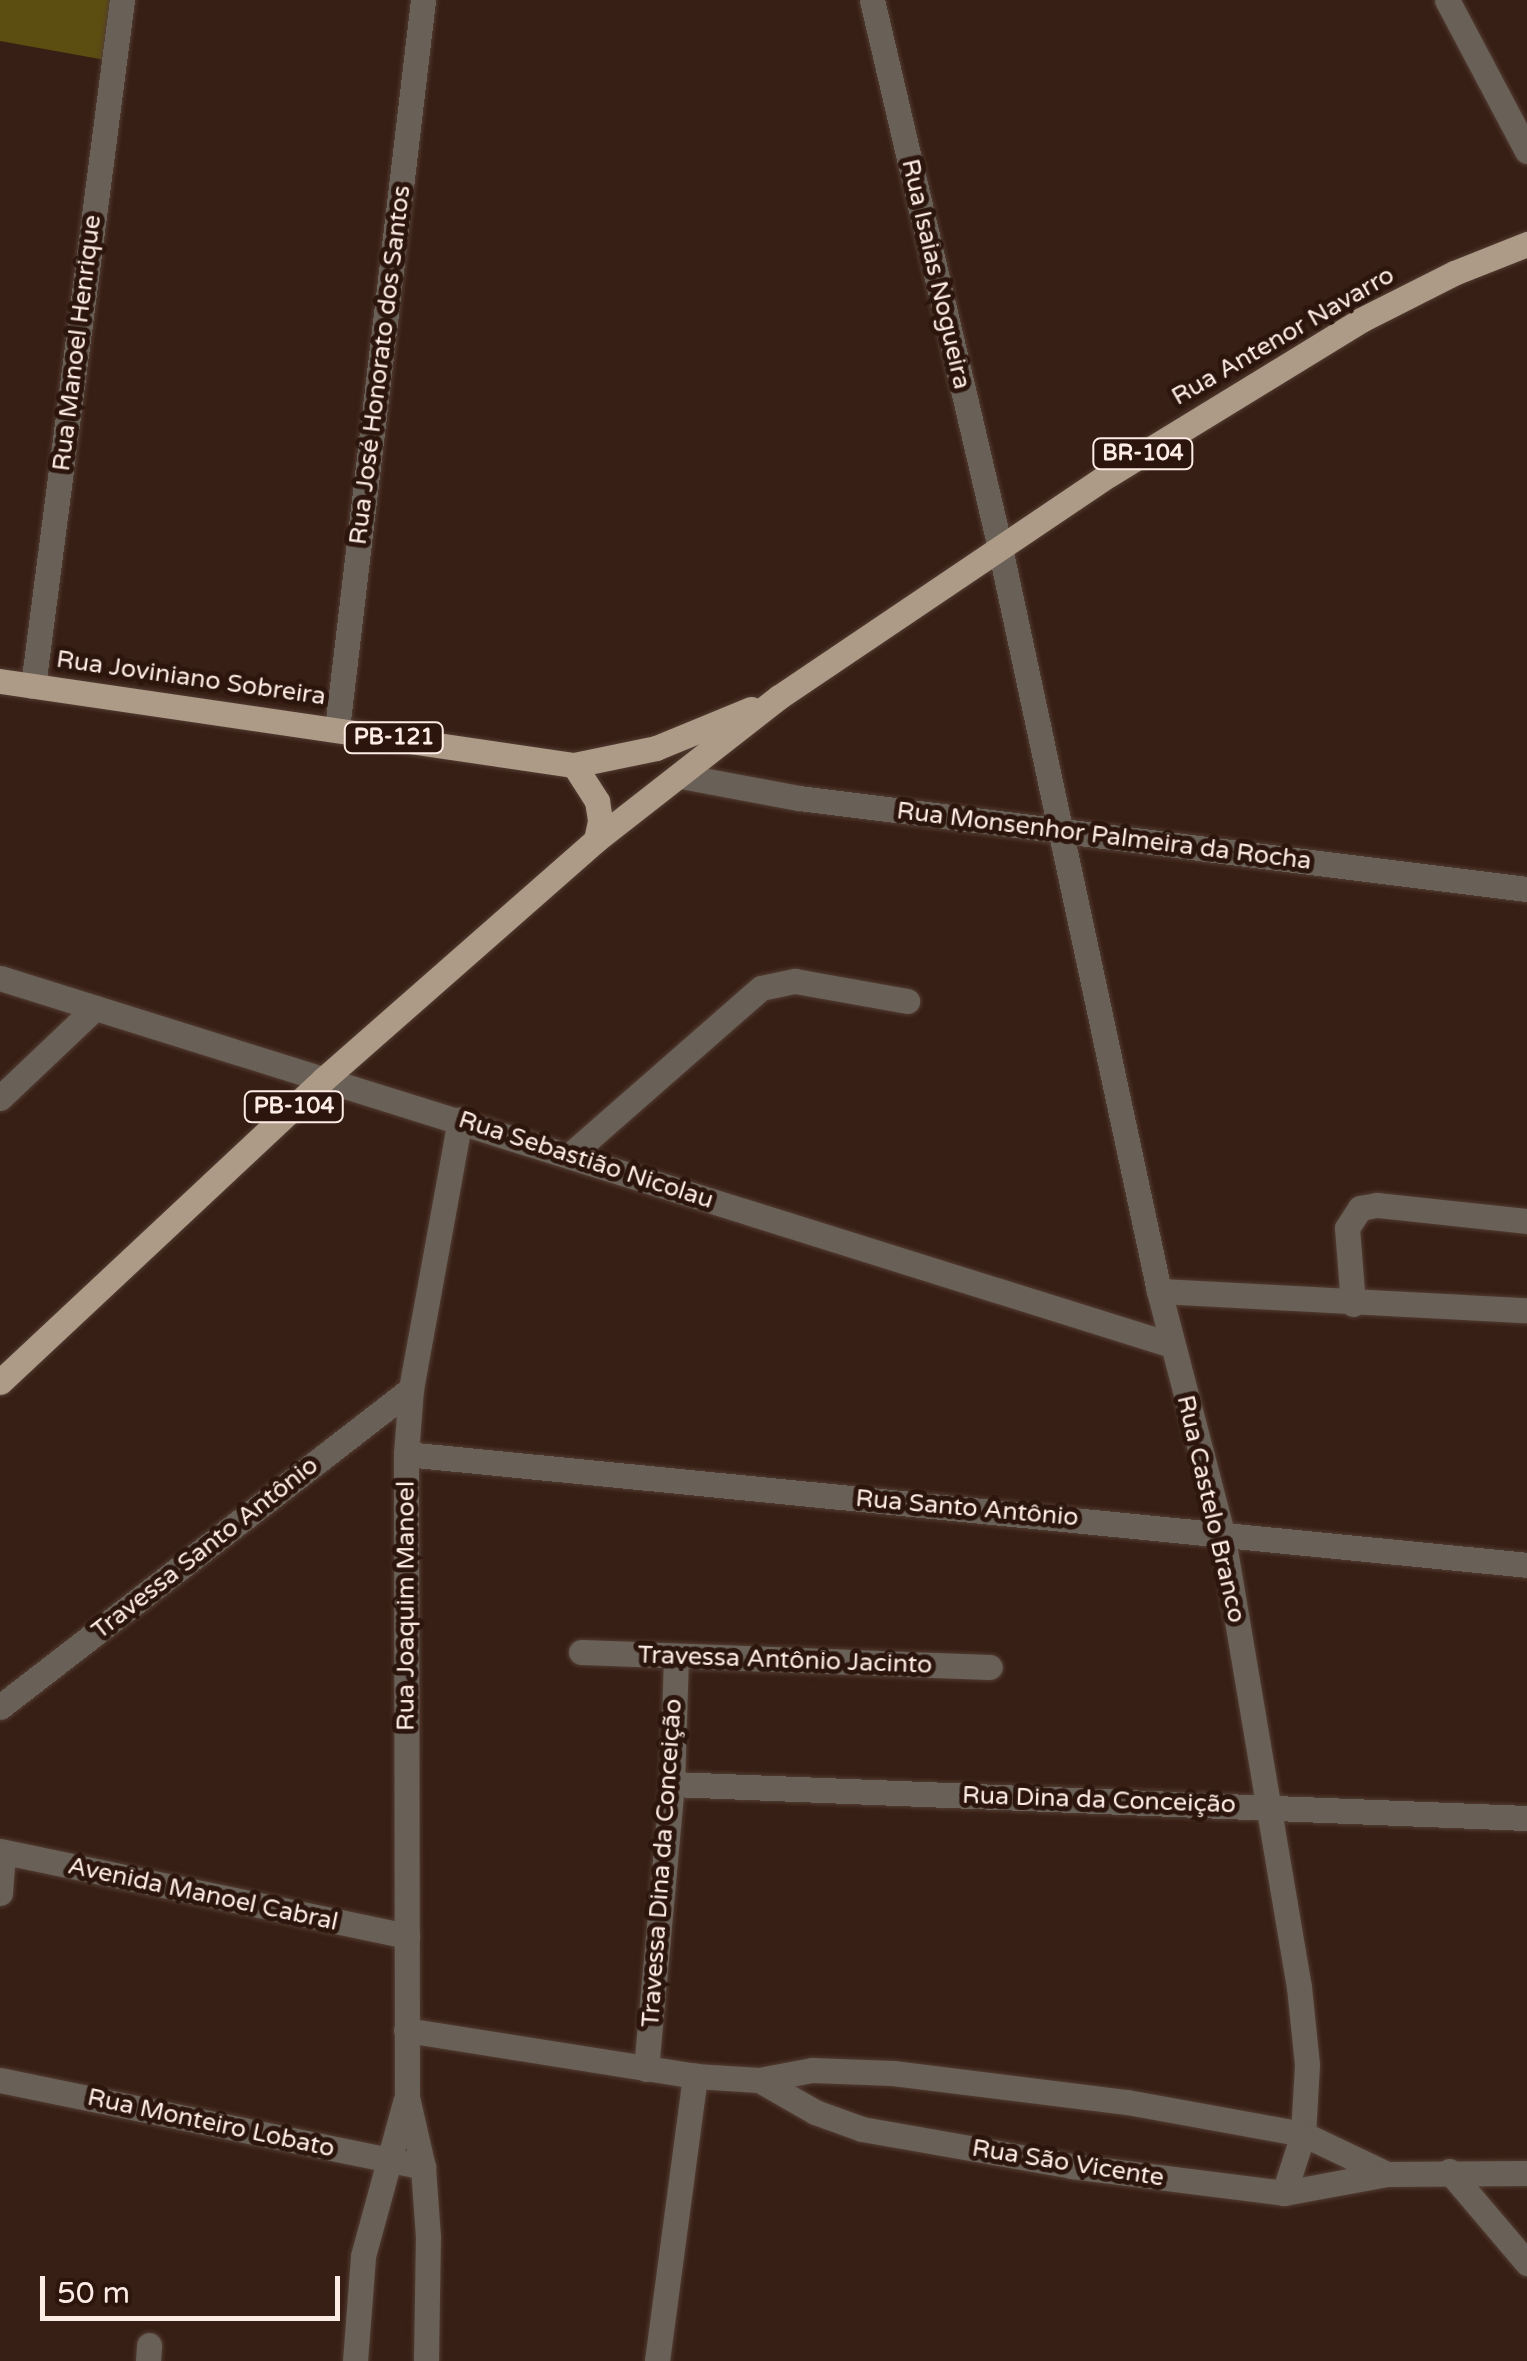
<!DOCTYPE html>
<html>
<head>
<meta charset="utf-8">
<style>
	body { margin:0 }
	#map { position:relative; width:1527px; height:2361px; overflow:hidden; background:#371f15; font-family:"Varela Round",sans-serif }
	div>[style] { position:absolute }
	.green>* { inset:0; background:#5c4d11 }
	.roads { filter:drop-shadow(0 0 2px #533c32) drop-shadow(0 0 2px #533c32) }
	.minor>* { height:25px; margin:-12.5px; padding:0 12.5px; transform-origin:12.5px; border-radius:12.5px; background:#696057 }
	.major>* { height:25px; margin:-12.5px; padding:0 12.5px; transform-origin:12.5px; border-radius:12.5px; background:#ad9a87 }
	span { translate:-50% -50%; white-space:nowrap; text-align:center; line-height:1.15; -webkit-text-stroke:10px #2c150c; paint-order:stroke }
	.shield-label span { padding:2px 8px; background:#2c150c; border:2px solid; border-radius:8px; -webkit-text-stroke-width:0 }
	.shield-label { font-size:22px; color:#fdece5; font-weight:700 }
	.street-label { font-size:25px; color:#fdece5 }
	.scale { position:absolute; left:40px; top:2276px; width:300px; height:45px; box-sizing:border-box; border:5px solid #fdece5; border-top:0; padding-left:12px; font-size:30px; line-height:35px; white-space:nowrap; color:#fdece5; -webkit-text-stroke:8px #2c150c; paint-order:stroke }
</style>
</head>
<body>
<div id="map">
	<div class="green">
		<i style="clip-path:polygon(0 0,116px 0,111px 61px,0 41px)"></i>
	</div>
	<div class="roads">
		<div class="minor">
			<i style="left:872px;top:0;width:563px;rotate:76.85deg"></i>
			<i style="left:1000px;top:548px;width:760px;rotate:77.92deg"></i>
			<i style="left:1159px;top:1291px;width:249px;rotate:75.4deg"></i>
			<i style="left:1222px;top:1532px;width:461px;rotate:80.4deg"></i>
			<i style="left:1299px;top:1987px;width:78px;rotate:84.1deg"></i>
			<i style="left:1307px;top:2065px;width:69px;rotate:93.3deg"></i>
			<i style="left:1303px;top:2134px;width:62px;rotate:107.9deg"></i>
			<i style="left:1447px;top:0;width:171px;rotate:62.1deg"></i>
			<i style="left:33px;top:686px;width:692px;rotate:-82.61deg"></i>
			<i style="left:337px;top:729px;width:734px;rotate:-83.27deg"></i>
			<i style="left:681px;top:776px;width:120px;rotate:10.6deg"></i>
			<i style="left:799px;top:798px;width:734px;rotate:7.13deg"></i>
			<i style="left:0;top:978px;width:1228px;rotate:17.39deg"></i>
			<i style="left:0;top:1098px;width:131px;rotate:-43.5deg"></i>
			<i style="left:569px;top:1156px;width:255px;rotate:-41.2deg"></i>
			<i style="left:761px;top:988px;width:35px;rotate:-12deg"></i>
			<i style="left:795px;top:981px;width:114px;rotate:10.1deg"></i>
			<i style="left:1159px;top:1291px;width:368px;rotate:3deg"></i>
			<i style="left:1353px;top:1304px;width:76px;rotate:-94.5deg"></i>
			<i style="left:1347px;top:1228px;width:24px;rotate:-57deg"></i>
			<i style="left:1360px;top:1208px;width:17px;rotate:-10deg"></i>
			<i style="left:1377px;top:1205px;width:151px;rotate:6.1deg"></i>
			<i style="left:406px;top:1454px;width:1126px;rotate:5.65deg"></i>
			<i style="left:581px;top:1652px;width:409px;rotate:2.1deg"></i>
			<i style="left:0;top:1707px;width:520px;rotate:-37.73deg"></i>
			<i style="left:672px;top:1784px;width:856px;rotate:2.28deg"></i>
			<i style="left:0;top:1851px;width:416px;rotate:11.8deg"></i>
			<i style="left:0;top:1893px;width:41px;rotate:-85.8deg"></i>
			<i style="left:406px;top:2030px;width:293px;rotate:9deg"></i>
			<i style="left:695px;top:2076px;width:64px;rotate:3.6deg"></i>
			<i style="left:759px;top:2080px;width:54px;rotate:-10.7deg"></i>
			<i style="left:812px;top:2070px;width:81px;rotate:2.1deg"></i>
			<i style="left:893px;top:2073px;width:236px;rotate:7.1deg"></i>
			<i style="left:1127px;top:2102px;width:179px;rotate:10.3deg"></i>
			<i style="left:1303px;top:2134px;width:93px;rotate:25.5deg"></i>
			<i style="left:646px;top:2069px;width:286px;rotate:-84.8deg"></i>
			<i style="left:672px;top:1784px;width:127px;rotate:-88.2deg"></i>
			<i style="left:0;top:2080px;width:432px;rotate:11.6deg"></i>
			<i style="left:759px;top:2080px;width:64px;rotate:29.7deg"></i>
			<i style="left:815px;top:2112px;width:50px;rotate:19.9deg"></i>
			<i style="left:862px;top:2129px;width:212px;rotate:10deg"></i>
			<i style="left:1071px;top:2166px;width:215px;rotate:7.2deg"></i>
			<i style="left:1284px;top:2193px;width:105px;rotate:-10.5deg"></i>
			<i style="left:1387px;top:2174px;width:140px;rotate:-0.4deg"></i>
			<i style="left:1449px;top:2171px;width:121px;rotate:49.7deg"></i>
			<i style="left:148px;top:2361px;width:16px;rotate:-86deg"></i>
			<i style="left:355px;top:2361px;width:105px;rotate:-85.6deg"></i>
			<i style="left:363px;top:2256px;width:160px;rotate:-74.7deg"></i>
			<i style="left:426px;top:2361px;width:124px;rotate:-89.1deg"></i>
			<i style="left:428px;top:2237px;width:70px;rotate:-94.1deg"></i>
			<i style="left:423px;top:2167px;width:72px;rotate:-102.9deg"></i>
			<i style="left:407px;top:2097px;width:643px;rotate:-90.09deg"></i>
			<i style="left:406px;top:1454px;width:65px;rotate:-85.6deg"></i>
			<i style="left:411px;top:1389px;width:274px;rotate:-79.7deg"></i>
			<i style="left:657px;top:2361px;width:288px;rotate:-82.4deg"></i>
		</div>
		<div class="major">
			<i style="left:0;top:681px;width:580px;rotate:8.33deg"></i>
			<i style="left:574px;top:765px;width:84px;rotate:-11.7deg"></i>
			<i style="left:656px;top:748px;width:103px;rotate:-22.3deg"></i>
			<i style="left:574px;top:765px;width:43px;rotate:57.4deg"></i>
			<i style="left:597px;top:801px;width:20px;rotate:81deg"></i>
			<i style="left:600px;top:821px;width:19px;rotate:102deg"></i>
			<i style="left:0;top:1382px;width:444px;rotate:-43.1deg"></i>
			<i style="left:324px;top:1079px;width:362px;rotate:-41.3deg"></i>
			<i style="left:596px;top:840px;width:232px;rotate:-38deg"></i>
			<i style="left:779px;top:697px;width:399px;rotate:-34deg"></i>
			<i style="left:1110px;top:474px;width:294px;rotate:-31.5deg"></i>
			<i style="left:1361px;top:320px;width:104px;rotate:-26.8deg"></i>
			<i style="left:1454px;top:273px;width:79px;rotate:-21.7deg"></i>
		</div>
	</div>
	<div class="shield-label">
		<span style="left:1143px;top:454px">BR-104</span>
		<span style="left:394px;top:738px">PB-121</span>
		<span style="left:294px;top:1107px">PB-104</span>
	</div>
	<div class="street-label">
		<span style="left:936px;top:274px;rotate:77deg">Rua Isaias Nogueira</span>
		<span style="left:1283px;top:336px;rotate:-30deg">Rua Antenor Navarro</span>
		<span style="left:77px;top:343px;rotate:-83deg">Rua Manoel Henrique</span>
		<span style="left:380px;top:365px;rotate:-83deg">Rua José Honorato dos Santos</span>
		<span style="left:191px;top:678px;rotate:8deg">Rua Joviniano Sobreira</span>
		<span style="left:1104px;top:836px;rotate:7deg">Rua Monsenhor Palmeira da Rocha</span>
		<span style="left:586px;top:1160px;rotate:18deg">Rua Sebastião Nicolau</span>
		<span style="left:967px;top:1508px;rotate:5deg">Rua Santo Antônio</span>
		<span style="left:1211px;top:1509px;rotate:77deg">Rua Castelo Branco</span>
		<span style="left:205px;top:1548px;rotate:-38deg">Travessa Santo Antônio</span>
		<span style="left:406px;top:1606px;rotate:-90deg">Rua Joaquim Manoel</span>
		<span style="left:785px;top:1660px;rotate:2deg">Travessa Antônio Jacinto</span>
		<span style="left:1099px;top:1800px;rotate:2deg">Rua Dina da Conceição</span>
		<span style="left:662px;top:1863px;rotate:-86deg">Travessa Dina da Conceição</span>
		<span style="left:203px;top:1894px;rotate:12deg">Avenida Manoel Cabral</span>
		<span style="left:211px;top:2123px;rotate:12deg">Rua Monteiro Lobato</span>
		<span style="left:1068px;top:2163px;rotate:9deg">Rua São Vicente</span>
	</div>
	<div class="scale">50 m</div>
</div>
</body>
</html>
